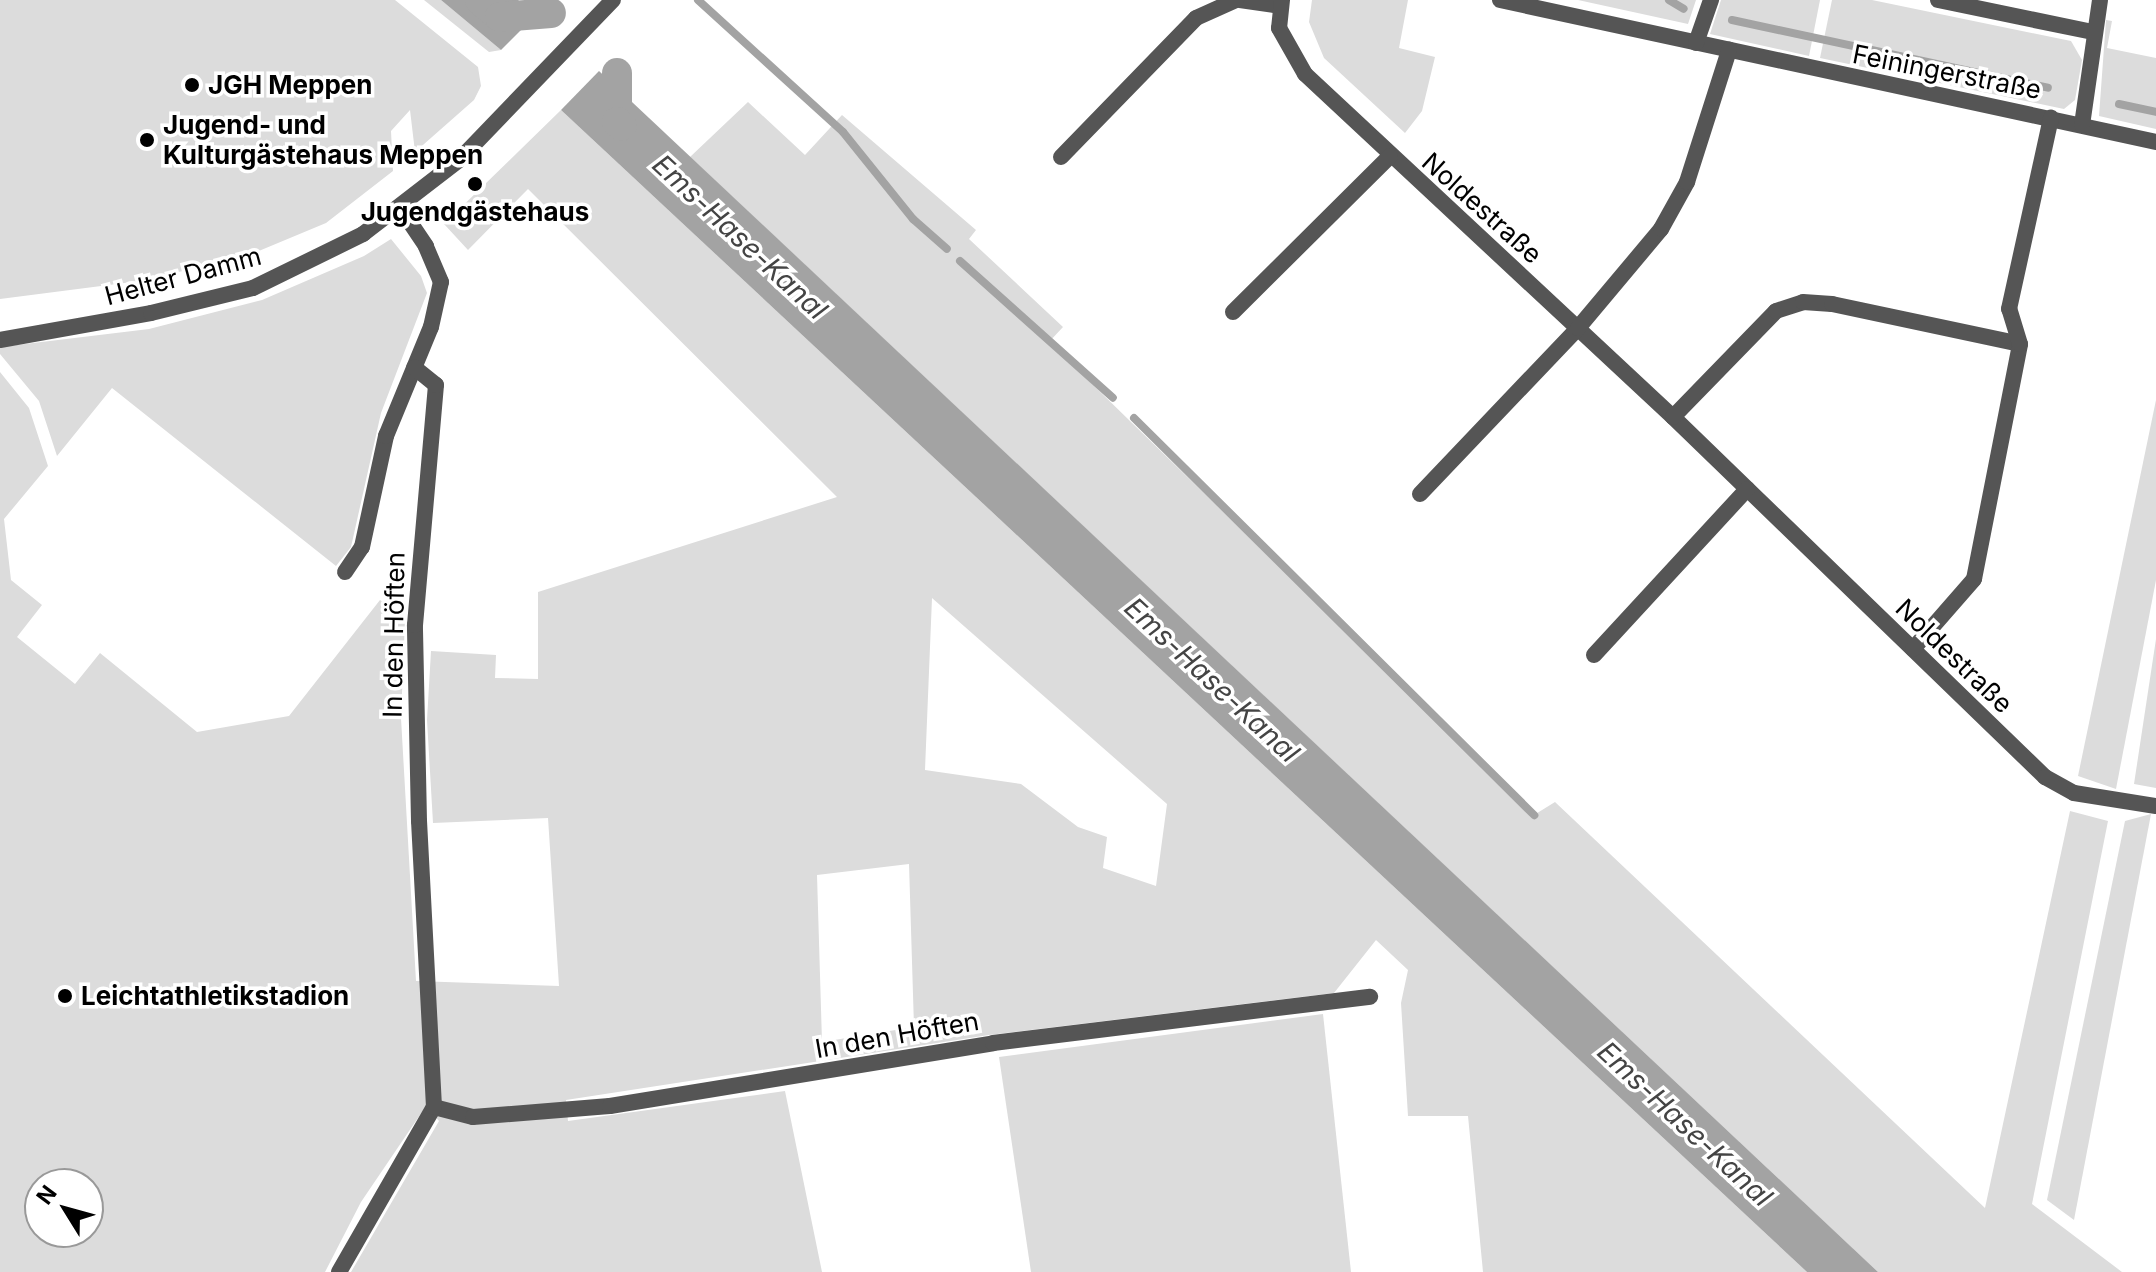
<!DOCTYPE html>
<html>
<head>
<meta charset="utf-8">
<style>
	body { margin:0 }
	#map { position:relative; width:2156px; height:1272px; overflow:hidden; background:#fff; font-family:Inter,sans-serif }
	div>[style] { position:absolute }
	.green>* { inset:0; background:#dcdcdc }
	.water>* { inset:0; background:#a3a3a3 }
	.stream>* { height:8px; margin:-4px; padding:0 4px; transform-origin:4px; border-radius:4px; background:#a3a3a3 }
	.canal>* { height:30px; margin:-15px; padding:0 15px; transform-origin:15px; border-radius:15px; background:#a3a3a3 }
	.minor>* { height:16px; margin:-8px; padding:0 8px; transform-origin:8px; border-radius:8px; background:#555 }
	.tertiary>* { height:16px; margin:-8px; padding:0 8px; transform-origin:8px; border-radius:8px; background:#555 }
	.dots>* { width:22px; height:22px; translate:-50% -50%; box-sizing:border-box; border:4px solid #fff; border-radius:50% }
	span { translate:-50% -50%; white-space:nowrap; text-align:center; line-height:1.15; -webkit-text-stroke:7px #fff; paint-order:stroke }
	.street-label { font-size:26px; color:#000 }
	.poi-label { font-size:26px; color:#000; font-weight:700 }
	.left { translate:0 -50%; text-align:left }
	.water-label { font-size:28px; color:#444; font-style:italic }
	.north { position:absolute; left:24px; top:1168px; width:80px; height:80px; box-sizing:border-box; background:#fff; border:2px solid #999; border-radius:50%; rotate:307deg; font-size:22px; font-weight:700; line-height:32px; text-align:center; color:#000 }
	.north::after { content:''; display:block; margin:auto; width:28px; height:36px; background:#000; clip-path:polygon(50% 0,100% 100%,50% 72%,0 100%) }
</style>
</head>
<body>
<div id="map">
	<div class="green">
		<i style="clip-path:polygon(0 0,395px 0,478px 67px,481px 86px,474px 100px,415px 152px,410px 110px,391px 131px,393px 171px,326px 223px,247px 256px,140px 281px,0 299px)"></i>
		<i style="clip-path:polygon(424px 0,441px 0,501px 50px,489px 52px)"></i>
		<i style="clip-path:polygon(1312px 0,1408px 0,1399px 48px,1435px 57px,1422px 111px,1405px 133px,1324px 58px,1309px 22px)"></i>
		<i style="clip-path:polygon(1578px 0,1696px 0,1688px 24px)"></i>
		<i style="clip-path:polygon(1721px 0,1820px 0,1809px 56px,1710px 34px)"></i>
		<i style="clip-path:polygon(1832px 0,1872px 0,2071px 41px,2082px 60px,2075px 100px,2064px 109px,1820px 58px)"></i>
		<i style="clip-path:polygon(2106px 20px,2112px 21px,2107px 48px,2156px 58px,2156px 129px,2099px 116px)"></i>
		<i style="clip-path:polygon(748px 102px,805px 155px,842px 115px,976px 230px,969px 239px,1063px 327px,1049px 342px,1534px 815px,1555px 802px,1985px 1208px,2070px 811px,2108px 821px,2032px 1204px,2122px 1272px,1878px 1272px,690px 157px)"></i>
		<i style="clip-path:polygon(evenodd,561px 110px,1807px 1272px,1483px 1272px,1468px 1116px,1408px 1116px,1401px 1003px,1408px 970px,1376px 940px,1334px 993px,989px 1035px,566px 1100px,568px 1121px,785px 1091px,822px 1272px,351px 1272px,439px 1121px,426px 1106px,361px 1202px,325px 1272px,0 1272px,0 372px,29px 408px,48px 466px,4px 519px,11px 580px,42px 605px,17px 637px,75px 684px,100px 653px,197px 732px,289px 716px,380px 600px,405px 619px,401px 718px,416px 981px,559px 986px,548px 818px,433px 823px,427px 720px,431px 651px,496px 655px,495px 678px,538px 679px,538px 592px,837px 497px,528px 189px,468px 250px,444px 224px,561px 110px,932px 598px,1167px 804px,1156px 886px,1103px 868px,1107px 837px,1078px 827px,1021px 784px,925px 770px,932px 598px,561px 110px,909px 864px,914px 1027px,822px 1042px,817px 875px,909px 864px,561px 110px,40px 1184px,88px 1184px,88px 1232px,40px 1232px,40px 1184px)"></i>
		<i style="clip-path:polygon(391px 239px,421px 276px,427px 293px,381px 413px,351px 547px,336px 566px,112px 388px,57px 456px,39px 401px,0 354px,0 347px,149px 329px,262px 300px,364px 256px)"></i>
		<i style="clip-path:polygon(2156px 400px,2156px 580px,2116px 789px,2078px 776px)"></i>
		<i style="clip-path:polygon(2156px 639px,2156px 788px,2134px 784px)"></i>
		<i style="clip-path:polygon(2151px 814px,2074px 1220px,2047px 1200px,2125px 821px)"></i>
		<i style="clip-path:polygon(1323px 1014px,1351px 1272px,1031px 1272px,999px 1057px)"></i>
	</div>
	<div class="water">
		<i style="clip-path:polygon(441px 0,518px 0,536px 15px,501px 50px)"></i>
		<i style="clip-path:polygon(599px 71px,1878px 1272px,1807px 1272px,561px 110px)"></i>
	</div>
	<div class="stream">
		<i style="left:698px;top:0;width:196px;rotate:42.3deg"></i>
		<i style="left:843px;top:132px;width:112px;rotate:51.2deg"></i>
		<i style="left:913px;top:219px;width:45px;rotate:41.4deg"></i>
		<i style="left:1669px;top:0;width:17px;rotate:31deg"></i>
		<i style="left:1732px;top:20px;width:323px;rotate:12.1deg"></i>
		<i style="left:2119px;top:104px;width:38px;rotate:12deg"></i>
		<i style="left:960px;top:261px;width:205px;rotate:41.8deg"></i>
		<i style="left:1134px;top:418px;width:564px;rotate:44.78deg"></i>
	</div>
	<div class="canal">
		<i style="left:480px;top:0;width:26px;rotate:40deg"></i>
		<i style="left:500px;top:17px;width:51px;rotate:-4.5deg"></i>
		<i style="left:617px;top:73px;width:49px;rotate:90deg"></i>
		<i style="left:617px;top:122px;width:6px;rotate:39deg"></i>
	</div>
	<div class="minor">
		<i style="left:1240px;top:0;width:40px;rotate:8.5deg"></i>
		<i style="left:1282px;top:0;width:28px;rotate:96deg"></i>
		<i style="left:1279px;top:28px;width:53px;rotate:60.5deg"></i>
		<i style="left:1305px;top:74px;width:503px;rotate:42.99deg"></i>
		<i style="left:1673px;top:417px;width:518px;rotate:44.06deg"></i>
		<i style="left:2045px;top:777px;width:33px;rotate:29deg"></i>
		<i style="left:2074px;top:793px;width:83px;rotate:9deg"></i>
		<i style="left:1500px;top:0;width:671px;rotate:12.21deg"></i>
		<i style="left:1938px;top:0;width:158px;rotate:11.7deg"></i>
		<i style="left:1696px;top:43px;width:46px;rotate:-70.8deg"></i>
		<i style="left:2082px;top:125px;width:126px;rotate:-81.8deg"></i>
		<i style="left:1061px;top:157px;width:194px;rotate:-45.8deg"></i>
		<i style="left:1196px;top:18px;width:44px;rotate:-24.2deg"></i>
		<i style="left:1233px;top:312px;width:221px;rotate:-44.8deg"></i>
		<i style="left:1673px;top:417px;width:148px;rotate:-45.8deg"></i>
		<i style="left:1776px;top:311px;width:28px;rotate:-18deg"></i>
		<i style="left:1803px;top:302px;width:29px;rotate:4deg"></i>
		<i style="left:1832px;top:304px;width:192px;rotate:12deg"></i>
		<i style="left:1420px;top:494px;width:229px;rotate:-46.4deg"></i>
		<i style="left:1578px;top:328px;width:129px;rotate:-50deg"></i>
		<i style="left:1661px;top:229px;width:54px;rotate:-61deg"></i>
		<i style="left:1687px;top:182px;width:139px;rotate:-72.3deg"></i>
		<i style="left:345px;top:572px;width:30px;rotate:-56deg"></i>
		<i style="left:362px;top:547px;width:114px;rotate:-77.8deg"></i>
		<i style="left:386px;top:436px;width:118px;rotate:-67.6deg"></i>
		<i style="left:431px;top:327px;width:46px;rotate:-77.5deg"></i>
		<i style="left:441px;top:282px;width:39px;rotate:-113deg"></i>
		<i style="left:426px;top:246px;width:45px;rotate:-124deg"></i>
		<i style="left:1913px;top:649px;width:93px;rotate:-48.9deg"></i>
		<i style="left:1974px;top:579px;width:239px;rotate:-78.9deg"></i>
		<i style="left:2020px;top:344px;width:37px;rotate:-107deg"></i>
		<i style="left:2009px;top:309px;width:196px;rotate:-77.6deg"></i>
		<i style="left:1594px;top:655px;width:226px;rotate:-47.3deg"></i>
		<i style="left:434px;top:1107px;width:40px;rotate:14.4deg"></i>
		<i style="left:473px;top:1117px;width:137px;rotate:-4.6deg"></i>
		<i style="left:610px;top:1106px;width:388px;rotate:-9.3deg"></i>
		<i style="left:993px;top:1043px;width:380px;rotate:-7deg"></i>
		<i style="left:339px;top:1272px;width:190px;rotate:-60.1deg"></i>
		<i style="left:434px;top:1107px;width:286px;rotate:-93deg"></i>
		<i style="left:419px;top:821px;width:196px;rotate:-91.2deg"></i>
		<i style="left:415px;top:625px;width:241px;rotate:-85deg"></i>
		<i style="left:436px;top:385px;width:28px;rotate:-141deg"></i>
	</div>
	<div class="tertiary">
		<i style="left:0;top:340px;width:153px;rotate:-10.1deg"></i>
		<i style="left:151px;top:313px;width:105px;rotate:-13.8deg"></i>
		<i style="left:253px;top:288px;width:123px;rotate:-26.1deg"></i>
		<i style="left:363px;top:234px;width:121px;rotate:-37.6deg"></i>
		<i style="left:459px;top:160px;width:222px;rotate:-46.1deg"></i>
	</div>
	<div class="dots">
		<i style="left:192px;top:85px;background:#000"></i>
		<i style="left:147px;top:140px;background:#000"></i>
		<i style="left:475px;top:184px;background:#000"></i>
		<i style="left:65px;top:996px;background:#000"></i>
	</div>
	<div class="street-label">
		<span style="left:1947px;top:72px;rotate:11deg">Feiningerstraße</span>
		<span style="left:1482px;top:208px;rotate:42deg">Noldestraße</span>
		<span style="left:183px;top:276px;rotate:-15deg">Helter Damm</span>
		<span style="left:394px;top:635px;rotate:-89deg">In den Höften</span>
		<span style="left:1954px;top:656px;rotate:44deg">Noldestraße</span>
		<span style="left:897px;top:1035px;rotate:-10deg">In den Höften</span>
	</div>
	<div class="poi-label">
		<span class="left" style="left:208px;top:85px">JGH Meppen</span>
		<span class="left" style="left:163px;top:140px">Jugend- und<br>Kulturgästehaus Meppen</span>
		<span style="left:475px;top:212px">Jugendgästehaus</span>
		<span class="left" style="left:81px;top:996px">Leichtathletikstadion</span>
	</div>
	<div class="water-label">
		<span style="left:740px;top:237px;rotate:43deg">Ems-Hase-Kanal</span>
		<span style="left:1212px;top:680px;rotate:43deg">Ems-Hase-Kanal</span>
		<span style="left:1685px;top:1124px;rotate:43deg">Ems-Hase-Kanal</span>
	</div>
	<div class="north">N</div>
</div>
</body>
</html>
